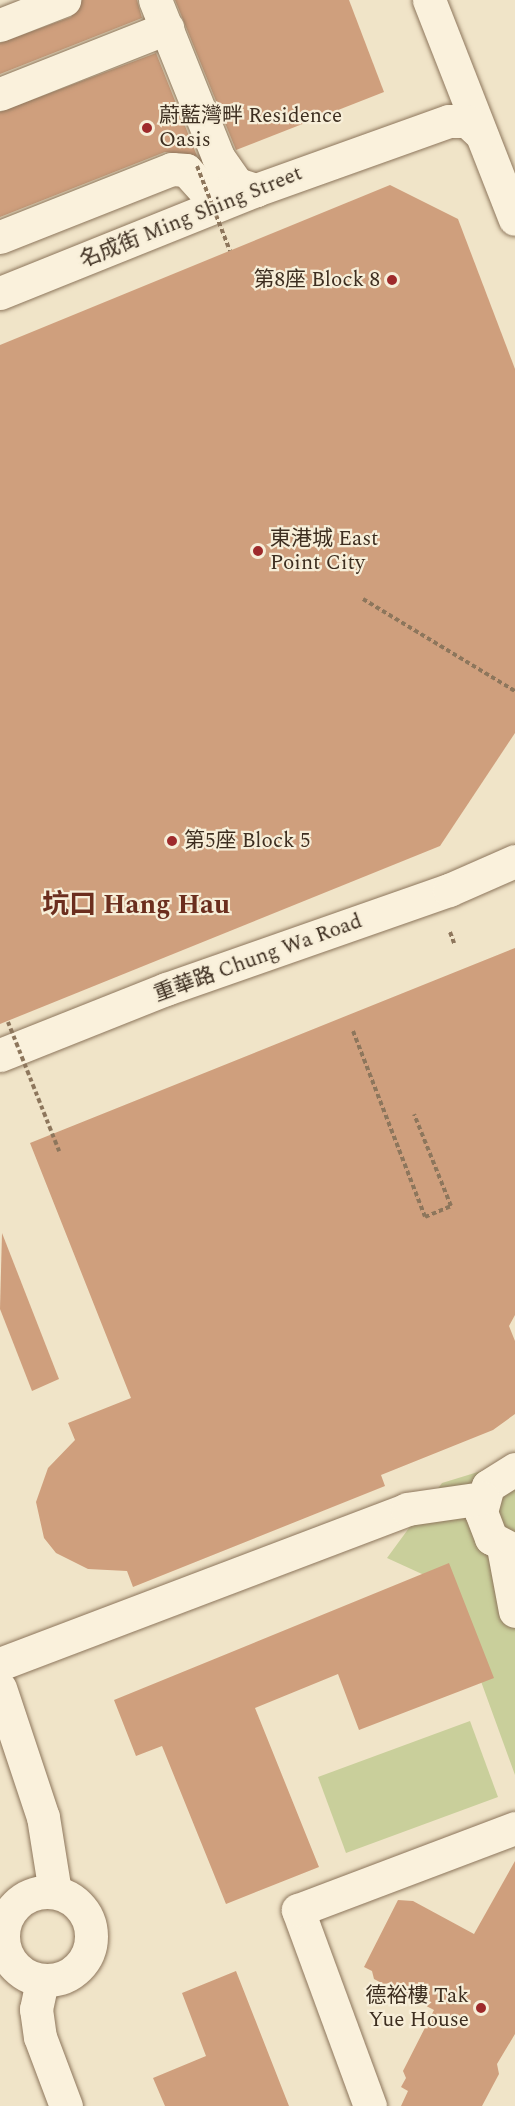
<!DOCTYPE html>
<html>
<head>
<meta charset="utf-8">
<style>
	body { margin:0 }
	#map { position:relative; width:515px; height:2106px; overflow:hidden; background:#f0e4c8; font-family:Spectral,"Noto Sans TC",serif }
	div>[style] { position:absolute }
	.green>* { inset:0; background:#c9cf9b }
	.building>* { inset:0; background:#cf9f7d }
	.path>* { height:4px; margin-top:-2px; transform-origin:0; background:repeating-linear-gradient(90deg,#8d765c 0 4.5px,transparent 0 7.5px) }
	.roads { filter:drop-shadow(0 0 2px #8d765c) drop-shadow(0 0 2px #8d765c) }
	.minor>* { height:33px; margin:-16.5px; padding:0 16.5px; transform-origin:16.5px; border-radius:16.5px; background:#faf1dc }
	.minor>.ring { margin:-16.5px; padding:0; box-sizing:content-box; background:none; border:33px solid #faf1dc; border-radius:50% }
	.path-bridge>* { height:4px; margin-top:-2px; transform-origin:0; background:repeating-linear-gradient(90deg,#8d765c 0 4.5px,transparent 0 7.5px) }
	.dots>* { width:16px; height:16px; translate:-50% -50%; box-sizing:border-box; border:3px solid #f7eed8; border-radius:50% }
	span { translate:-50% -50%; white-space:nowrap; text-align:center; line-height:1.15; -webkit-text-stroke:4.5px #f7eed8; paint-order:stroke }
	.poi-label { font-size:21px; color:#3d2e20 }
	.left { translate:0 -50%; text-align:left }
	.right { translate:-100% -50%; text-align:right }
	.street-label { font-size:21px; color:#3d2e20 }
	.district-label { font-size:27px; color:#6b2e1e; font-weight:700 }
</style>
</head>
<body>
<div id="map">
	<div class="green">
		<i style="clip-path:polygon(491px 1468px,515px 1483px,515px 1775px,446px 1585px,387px 1558px,442px 1483px)"></i>
		<i style="clip-path:polygon(470px 1721px,498px 1797px,346px 1853px,318px 1777px)"></i>
	</div>
	<div class="building">
		<i style="clip-path:polygon(82px 0,137px 0,142px 18px,0 74px,0 43px,71px 17px)"></i>
		<i style="clip-path:polygon(175px 0,349px 0,384px 92px,236px 150px)"></i>
		<i style="clip-path:polygon(156px 53px,197px 156px,165px 152px,0 217px,0 112px)"></i>
		<i style="clip-path:polygon(390px 185px,458px 219px,515px 369px,515px 733px,440px 846px,0 1024px,0 345px)"></i>
		<i style="clip-path:polygon(515px 948px,515px 1315px,509px 1326px,515px 1341px,515px 1414px,493px 1430px,381px 1475px,385px 1486px,133px 1587px,127px 1571px,88px 1569px,56px 1553px,44px 1538px,36px 1502px,48px 1468px,75px 1440px,68px 1423px,131px 1398px,30px 1143px)"></i>
		<i style="clip-path:polygon(2px 1233px,59px 1379px,32px 1391px,0 1309px)"></i>
		<i style="clip-path:polygon(449px 1563px,494px 1678px,359px 1730px,338px 1674px,255px 1708px,319px 1867px,226px 1904px,162px 1746px,136px 1756px,114px 1700px)"></i>
		<i style="clip-path:polygon(515px 1861px,515px 2034px,497px 2064px,499px 2074px,482px 2106px,401px 2106px,408px 2091px,401px 2087px,406px 2078px,403px 2071px,434px 2010px,374px 1979px,372px 1971px,364px 1967px,398px 1900px,413px 1901px,474px 1934px)"></i>
		<i style="clip-path:polygon(236px 1971px,289px 2106px,165px 2106px,153px 2078px,206px 2056px,182px 1993px)"></i>
	</div>
	<div class="path">
		<i style="left:363px;top:599px;width:178px;rotate:31.2deg"></i>
		<i style="left:450px;top:932px;width:12px;rotate:70deg"></i>
		<i style="left:353px;top:1031px;width:199px;rotate:68.8deg"></i>
		<i style="left:425px;top:1217px;width:28px;rotate:-23deg"></i>
		<i style="left:451px;top:1206px;width:99px;rotate:-111.9deg"></i>
	</div>
	<div class="roads">
		<div class="minor">
			<i style="left:155px;top:0;width:169px;rotate:68.1deg"></i>
			<i style="left:218px;top:157px;width:33px;rotate:55deg"></i>
			<i style="left:237px;top:184px;width:20px;rotate:18deg"></i>
			<i style="left:429px;top:0;width:235px;rotate:68.6deg"></i>
			<i style="left:0;top:25px;width:69px;rotate:-21.3deg"></i>
			<i style="left:0;top:94px;width:180px;rotate:-21.6deg"></i>
			<i style="left:0;top:237px;width:185px;rotate:-21.6deg"></i>
			<i style="left:172px;top:169px;width:14px;rotate:4deg"></i>
			<i style="left:186px;top:170px;width:27px;rotate:48deg"></i>
			<i style="left:204px;top:190px;width:18px;rotate:16deg"></i>
			<i style="left:221px;top:195px;width:24px;rotate:-9deg"></i>
			<i style="left:0;top:293px;width:276px;rotate:-21.9deg"></i>
			<i style="left:256px;top:190px;width:205px;rotate:-19.7deg"></i>
			<i style="left:449px;top:121px;width:18px"></i>
			<i style="left:467px;top:121px;width:19px;rotate:43deg"></i>
			<i style="left:0;top:1055px;width:179px;rotate:-21.7deg"></i>
			<i style="left:166px;top:989px;width:300px;rotate:-19.3deg"></i>
			<i style="left:449px;top:890px;width:72px;rotate:-23.7deg"></i>
			<i style="left:515px;top:1469px;width:32px;rotate:148deg"></i>
			<i style="left:488px;top:1486px;width:27px;rotate:105deg"></i>
			<i style="left:481px;top:1512px;width:28px;rotate:69deg"></i>
			<i style="left:491px;top:1538px;width:27px;rotate:28deg"></i>
			<i style="left:503px;top:1547px;width:65px;rotate:79.4deg"></i>
			<i style="left:0;top:1664px;width:436px;rotate:-20.8deg"></i>
			<i style="left:407px;top:1509px;width:77px;rotate:-8.2deg"></i>
			<i style="left:0;top:1688px;width:136px;rotate:71.6deg"></i>
			<i style="left:43px;top:1817px;width:76px;rotate:80.9deg"></i>
			<i class="ring" style="left:3px;top:1892px;width:55px;height:55px"></i>
			<i style="left:42px;top:1981px;width:29px;rotate:102deg"></i>
			<i style="left:36px;top:2009px;width:28px;rotate:82deg"></i>
			<i style="left:40px;top:2037px;width:74px;rotate:69.4deg"></i>
			<i style="left:370px;top:2106px;width:209px;rotate:-110.2deg"></i>
			<i style="left:298px;top:1910px;width:232px;rotate:-20.7deg"></i>
		</div>
	</div>
	<div class="path-bridge">
		<i style="left:197px;top:166px;width:91px;rotate:68.8deg"></i>
		<i style="left:8px;top:1022px;width:139px;rotate:68.4deg"></i>
	</div>
	<div class="dots">
		<i style="left:147px;top:128px;background:#9e2a2b"></i>
		<i style="left:392px;top:280px;background:#9e2a2b"></i>
		<i style="left:258px;top:551px;background:#9e2a2b"></i>
		<i style="left:172px;top:841px;background:#9e2a2b"></i>
		<i style="left:481px;top:2008px;background:#9e2a2b"></i>
	</div>
	<div class="poi-label">
		<span class="left" style="left:159px;top:128px">蔚藍灣畔 Residence<br>Oasis</span>
		<span class="right" style="left:380px;top:280px">第8座 Block 8</span>
		<span class="left" style="left:270px;top:551px">東港城 East<br>Point City</span>
		<span class="left" style="left:184px;top:841px">第5座 Block 5</span>
		<span class="right" style="left:469px;top:2008px">德裕樓 Tak<br>Yue House</span>
	</div>
	<div class="street-label">
		<span style="left:191px;top:217px;rotate:-22deg">名成街 Ming Shing Street</span>
		<span style="left:258px;top:958px;rotate:-20deg">重華路 Chung Wa Road</span>
	</div>
	<div class="district-label">
		<span style="left:136px;top:906px">坑口 Hang Hau</span>
	</div>
</div>
</body>
</html>
